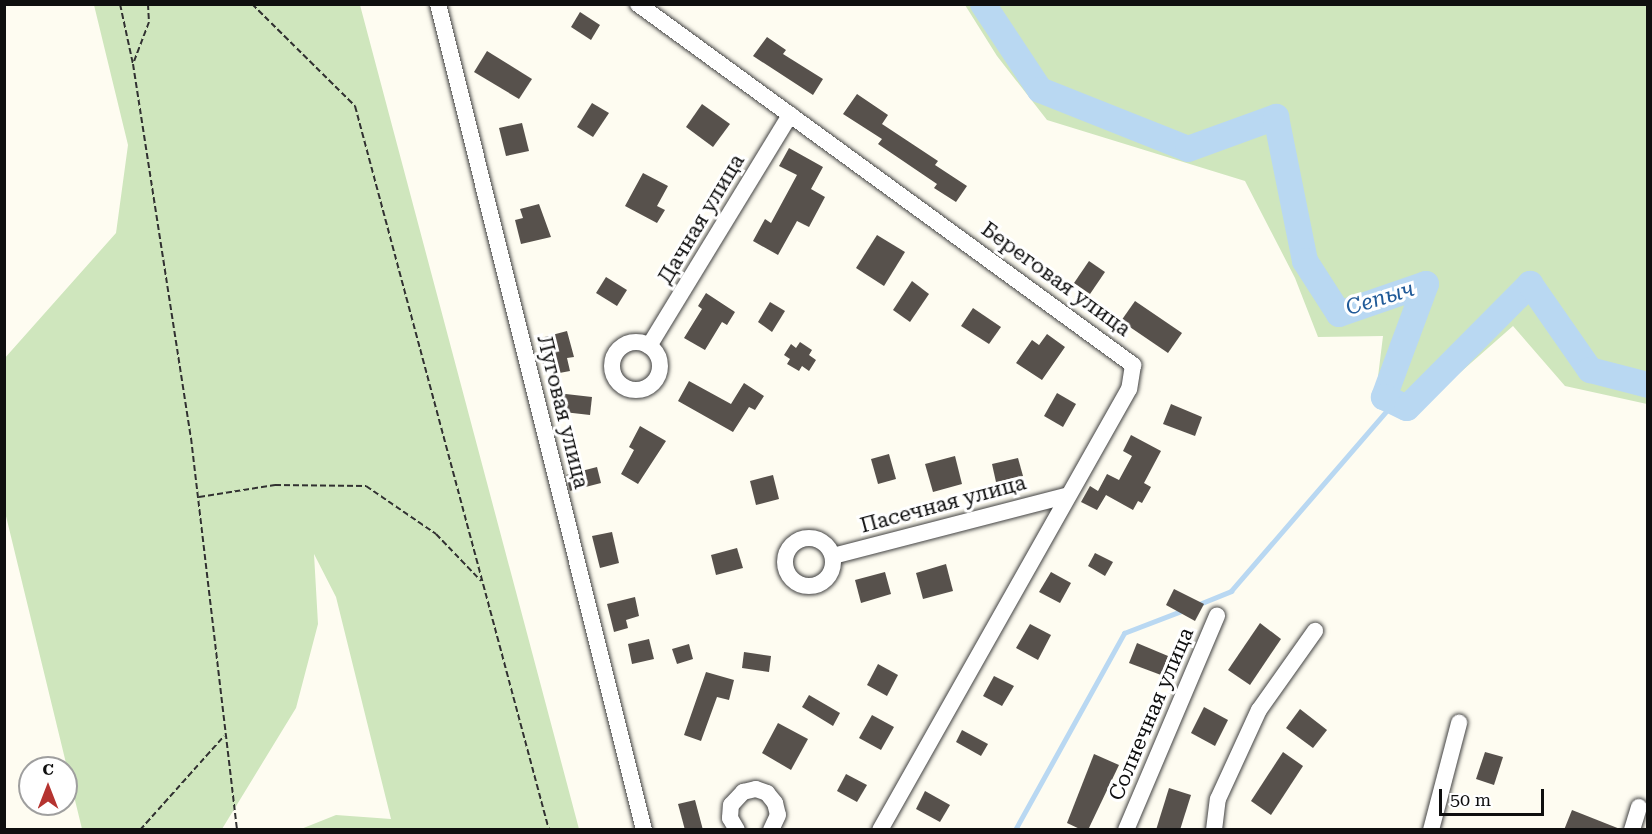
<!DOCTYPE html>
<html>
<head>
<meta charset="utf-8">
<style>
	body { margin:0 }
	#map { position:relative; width:1652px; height:834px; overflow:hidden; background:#fefcf1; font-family:"Roboto Serif",serif }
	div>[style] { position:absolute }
	.green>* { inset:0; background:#cfe6bd }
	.stream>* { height:4.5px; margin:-2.25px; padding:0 2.25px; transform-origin:2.25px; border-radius:2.25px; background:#b9d8f2 }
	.river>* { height:26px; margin:-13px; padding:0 13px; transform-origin:13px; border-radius:13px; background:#b9d8f2 }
	.building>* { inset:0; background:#57514c }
	.path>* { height:2px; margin-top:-1px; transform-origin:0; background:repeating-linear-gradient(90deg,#313131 0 6px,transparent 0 9px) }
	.roads { filter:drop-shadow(0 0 2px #424242) drop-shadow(0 0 2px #424242) }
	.street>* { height:16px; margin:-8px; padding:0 8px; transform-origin:8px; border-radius:8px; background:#fff }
	.street>.ring { margin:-8px; padding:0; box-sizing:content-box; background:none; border:16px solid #fff; border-radius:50% }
	span { translate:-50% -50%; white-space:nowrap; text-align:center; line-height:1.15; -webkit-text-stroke:6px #fff; paint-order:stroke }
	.street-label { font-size:21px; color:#0f0f0f }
	.water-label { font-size:22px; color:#205a98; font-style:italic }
	.frame { position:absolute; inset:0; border:6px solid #0f0f0f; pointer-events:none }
	.north { position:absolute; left:18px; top:756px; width:60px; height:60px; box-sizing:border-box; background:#fff; border:2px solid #9f9f9f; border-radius:50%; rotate:0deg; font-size:16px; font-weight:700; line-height:24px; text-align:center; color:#0f0f0f }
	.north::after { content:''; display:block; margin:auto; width:21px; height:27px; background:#b53430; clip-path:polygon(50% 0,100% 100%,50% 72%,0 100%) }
	.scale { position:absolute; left:1439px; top:789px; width:105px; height:27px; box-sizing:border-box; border:3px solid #0f0f0f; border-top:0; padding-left:8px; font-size:18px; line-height:21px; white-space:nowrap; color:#0f0f0f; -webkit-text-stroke:4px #fff; paint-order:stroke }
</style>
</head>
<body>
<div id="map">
	<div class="green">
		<i style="clip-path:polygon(94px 5px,360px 5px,579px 829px,301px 829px,336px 815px,391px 819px,336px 597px,314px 554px,318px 624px,296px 708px,222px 829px,82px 829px,5px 512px,4px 359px,116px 233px,128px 145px)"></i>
		<i style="clip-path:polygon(965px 5px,1647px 5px,1647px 404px,1565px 386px,1513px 326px,1405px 421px,1375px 401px,1383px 336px,1318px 337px,1295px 278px,1245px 181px,1047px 120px,997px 56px)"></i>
	</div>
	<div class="stream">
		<i style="left:1197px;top:605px;width:37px;rotate:-22deg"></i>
		<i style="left:1231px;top:591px;width:250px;rotate:-49.2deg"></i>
		<i style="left:1015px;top:830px;width:225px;rotate:-61deg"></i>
		<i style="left:1124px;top:633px;width:64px;rotate:-21deg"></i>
	</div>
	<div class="river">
		<i style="left:983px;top:4px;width:103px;rotate:56.5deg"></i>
		<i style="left:1040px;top:90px;width:159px;rotate:21.7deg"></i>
		<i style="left:1188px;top:149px;width:94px;rotate:-20deg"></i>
		<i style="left:1276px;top:117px;width:147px;rotate:78.6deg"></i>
		<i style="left:1305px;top:261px;width:63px;rotate:57.3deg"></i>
		<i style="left:1339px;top:314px;width:92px;rotate:-19deg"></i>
		<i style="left:1426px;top:284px;width:121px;rotate:110.4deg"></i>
		<i style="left:1384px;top:397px;width:25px;rotate:26deg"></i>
		<i style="left:1407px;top:408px;width:175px;rotate:-45.2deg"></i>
		<i style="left:1530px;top:284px;width:105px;rotate:55.1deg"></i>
		<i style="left:1590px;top:370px;width:60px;rotate:14.5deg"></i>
	</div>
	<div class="building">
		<i style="clip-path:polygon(580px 12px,600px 25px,591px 40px,571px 27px)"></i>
		<i style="clip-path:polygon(767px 37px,786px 50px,783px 54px,823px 79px,813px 95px,753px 56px)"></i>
		<i style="clip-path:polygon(487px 51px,532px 79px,519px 99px,474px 72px)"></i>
		<i style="clip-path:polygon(857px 94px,888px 115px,882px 124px,938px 161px,935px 165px,967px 186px,956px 202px,934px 188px,937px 184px,878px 144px,882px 139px,843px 114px)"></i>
		<i style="clip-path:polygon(592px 103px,609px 113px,593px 137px,577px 127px)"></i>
		<i style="clip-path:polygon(702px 104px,730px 124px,713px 147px,686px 127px)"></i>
		<i style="clip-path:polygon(522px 123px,529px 151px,506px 156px,499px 128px)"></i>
		<i style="clip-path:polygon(789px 148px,823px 167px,811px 189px,825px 197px,809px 227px,797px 221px,778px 255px,753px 241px,765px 219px,771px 223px,797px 175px,779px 166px)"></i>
		<i style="clip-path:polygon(643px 173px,668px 186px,657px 206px,665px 210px,657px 223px,625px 206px)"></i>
		<i style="clip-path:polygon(539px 204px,551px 237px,521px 244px,515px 220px,523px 218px,520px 209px)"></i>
		<i style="clip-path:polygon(877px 235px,905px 252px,884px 286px,856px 268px)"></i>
		<i style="clip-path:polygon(1089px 261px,1105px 272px,1090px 294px,1074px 283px)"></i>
		<i style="clip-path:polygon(606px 277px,627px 290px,617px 306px,596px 293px)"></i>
		<i style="clip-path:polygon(912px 281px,929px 294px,910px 322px,893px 310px)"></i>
		<i style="clip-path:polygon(706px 293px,735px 312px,727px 325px,722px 322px,705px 350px,684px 338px,702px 309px,698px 306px)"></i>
		<i style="clip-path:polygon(1135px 301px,1182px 333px,1168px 353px,1121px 321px)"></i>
		<i style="clip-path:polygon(770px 302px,785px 311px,772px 332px,758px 322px)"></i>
		<i style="clip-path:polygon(973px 308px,1001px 327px,989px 344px,961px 326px)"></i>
		<i style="clip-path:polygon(567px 331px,574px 357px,567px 358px,570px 371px,554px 374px,551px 362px,543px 364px,537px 339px)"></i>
		<i style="clip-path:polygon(1047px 334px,1065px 347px,1042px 380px,1016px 363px,1032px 340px,1039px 345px)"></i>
		<i style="clip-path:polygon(800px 342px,812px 350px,809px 355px,816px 360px,809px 371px,802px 366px,799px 371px,787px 364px,790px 359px,784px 355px,791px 344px,796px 348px)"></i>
		<i style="clip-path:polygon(689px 381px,731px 404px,744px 383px,764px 396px,755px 410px,749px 407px,733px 432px,678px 401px)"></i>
		<i style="clip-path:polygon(557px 393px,592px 397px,590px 415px,555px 411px)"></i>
		<i style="clip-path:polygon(1057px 393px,1076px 404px,1063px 427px,1044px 416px)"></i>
		<i style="clip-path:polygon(1171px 404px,1202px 417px,1195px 436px,1163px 424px)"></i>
		<i style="clip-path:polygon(640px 426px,666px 441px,638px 484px,621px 474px,634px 450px,629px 447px)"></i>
		<i style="clip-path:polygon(1131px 435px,1161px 451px,1144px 483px,1151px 487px,1142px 503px,1138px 501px,1133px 510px,1106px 495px,1097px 510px,1081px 502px,1090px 486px,1098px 491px,1107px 474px,1119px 480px,1132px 456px,1123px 451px)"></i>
		<i style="clip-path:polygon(889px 454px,896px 479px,878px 484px,871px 459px)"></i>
		<i style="clip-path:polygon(955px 456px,962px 484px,933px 492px,925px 464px)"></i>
		<i style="clip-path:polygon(1018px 458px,1023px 476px,996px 482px,992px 464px)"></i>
		<i style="clip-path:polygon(597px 467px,601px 483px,570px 491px,566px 475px)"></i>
		<i style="clip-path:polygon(773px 475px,779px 499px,756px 505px,750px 481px)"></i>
		<i style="clip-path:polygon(612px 532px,619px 563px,600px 568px,592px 536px)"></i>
		<i style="clip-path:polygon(737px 548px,743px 568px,716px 575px,711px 555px)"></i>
		<i style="clip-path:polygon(1095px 553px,1113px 562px,1105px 576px,1088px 566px)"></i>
		<i style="clip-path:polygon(946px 564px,953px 591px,923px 599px,916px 573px)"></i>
		<i style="clip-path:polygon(885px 572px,891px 594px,861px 603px,855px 580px)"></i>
		<i style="clip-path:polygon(1051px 572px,1071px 583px,1060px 603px,1039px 592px)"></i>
		<i style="clip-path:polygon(1174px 589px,1204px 604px,1195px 621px,1166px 605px)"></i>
		<i style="clip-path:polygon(635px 597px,639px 616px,626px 620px,628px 628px,614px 632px,607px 604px)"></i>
		<i style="clip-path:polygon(1260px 623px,1281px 639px,1250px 685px,1228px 670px)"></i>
		<i style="clip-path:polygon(1030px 624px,1051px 635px,1038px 660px,1016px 648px)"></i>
		<i style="clip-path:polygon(649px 639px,654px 659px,632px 664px,628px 644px)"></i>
		<i style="clip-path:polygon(1137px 643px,1168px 656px,1161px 675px,1129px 663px)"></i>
		<i style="clip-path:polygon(689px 644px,693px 659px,677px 664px,672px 649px)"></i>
		<i style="clip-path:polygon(744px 652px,771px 656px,769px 672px,742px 668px)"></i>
		<i style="clip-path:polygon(878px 664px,898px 675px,887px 696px,867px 685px)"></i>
		<i style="clip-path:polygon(706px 672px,734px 680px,729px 700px,717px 697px,701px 741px,684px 735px)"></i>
		<i style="clip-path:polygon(994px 676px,1014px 686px,1002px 706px,983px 696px)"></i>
		<i style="clip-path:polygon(809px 695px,840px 713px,833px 726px,802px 707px)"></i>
		<i style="clip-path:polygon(1204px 707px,1228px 720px,1215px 746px,1191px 733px)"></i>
		<i style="clip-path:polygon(1300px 709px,1327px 730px,1313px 748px,1286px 728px)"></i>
		<i style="clip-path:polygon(872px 715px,894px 727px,881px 750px,859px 738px)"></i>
		<i style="clip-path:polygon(778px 723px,808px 739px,791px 770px,762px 753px)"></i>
		<i style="clip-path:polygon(962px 730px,988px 744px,981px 756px,956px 742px)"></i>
		<i style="clip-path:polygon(1283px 752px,1303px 766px,1271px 815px,1251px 801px)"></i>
		<i style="clip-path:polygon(1485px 752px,1503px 757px,1494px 785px,1476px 779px)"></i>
		<i style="clip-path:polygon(1094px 754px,1119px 765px,1088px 830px,1082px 830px,1067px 823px)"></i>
		<i style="clip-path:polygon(846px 774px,867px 785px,857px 802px,837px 791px)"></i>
		<i style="clip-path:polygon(1169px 788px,1191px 795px,1180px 830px,1156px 830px)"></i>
		<i style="clip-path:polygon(925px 791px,950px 805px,940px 822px,916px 809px)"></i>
		<i style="clip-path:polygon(695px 800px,703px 830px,685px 830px,678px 804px)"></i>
		<i style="clip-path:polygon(1572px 810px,1620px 829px,1620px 830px,1564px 830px)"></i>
	</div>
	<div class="path">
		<i style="left:120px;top:4px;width:61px;rotate:77.8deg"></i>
		<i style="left:148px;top:4px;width:18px;rotate:87deg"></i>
		<i style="left:149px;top:22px;width:45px;rotate:110.9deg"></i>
		<i style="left:133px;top:64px;width:378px;rotate:81.2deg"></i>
		<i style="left:191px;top:438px;width:395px;rotate:83.3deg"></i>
		<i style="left:252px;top:4px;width:145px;rotate:44.7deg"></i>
		<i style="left:355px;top:106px;width:750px;rotate:75deg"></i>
		<i style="left:199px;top:497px;width:77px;rotate:-9deg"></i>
		<i style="left:275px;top:485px;width:91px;rotate:0.6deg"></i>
		<i style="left:366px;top:486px;width:85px;rotate:34.4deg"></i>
		<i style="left:436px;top:534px;width:65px;rotate:46.2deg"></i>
		<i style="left:140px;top:830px;width:126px;rotate:-48.2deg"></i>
	</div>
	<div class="roads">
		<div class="street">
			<i style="left:438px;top:4px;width:851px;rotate:76deg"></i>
			<i style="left:638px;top:4px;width:613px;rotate:36.1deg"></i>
			<i style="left:1133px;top:365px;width:24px;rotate:99deg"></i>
			<i style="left:1129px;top:389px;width:506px;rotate:119.45deg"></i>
			<i class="ring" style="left:612px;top:342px;width:32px;height:32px"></i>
			<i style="left:649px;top:346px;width:271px;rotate:-58.6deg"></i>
			<i class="ring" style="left:785px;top:538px;width:32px;height:32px"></i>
			<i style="left:833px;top:556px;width:240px;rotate:-14.5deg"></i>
			<i style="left:737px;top:830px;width:14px;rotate:-120deg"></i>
			<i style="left:730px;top:818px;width:13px;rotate:-86deg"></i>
			<i style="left:731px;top:805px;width:18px;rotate:-47deg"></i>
			<i style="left:743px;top:792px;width:13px;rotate:-13deg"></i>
			<i style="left:756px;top:789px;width:12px;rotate:20deg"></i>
			<i style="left:767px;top:793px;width:13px;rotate:51deg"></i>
			<i style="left:775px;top:803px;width:12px;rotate:76deg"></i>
			<i style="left:778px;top:815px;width:17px;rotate:115deg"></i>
			<i style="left:1126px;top:830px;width:233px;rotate:-67deg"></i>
			<i style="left:1214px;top:830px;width:31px;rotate:-83deg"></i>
			<i style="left:1218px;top:799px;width:98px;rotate:-65.3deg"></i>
			<i style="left:1259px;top:710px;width:97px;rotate:-54.7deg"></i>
			<i style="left:1431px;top:830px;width:111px;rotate:-75.3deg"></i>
			<i style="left:1632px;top:830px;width:24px;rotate:-73deg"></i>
		</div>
	</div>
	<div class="street-label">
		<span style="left:701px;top:219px;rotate:-59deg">Дачная улица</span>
		<span style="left:1056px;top:279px;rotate:36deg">Береговая улица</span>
		<span style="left:563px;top:412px;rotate:76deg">Луговая улица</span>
		<span style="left:943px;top:504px;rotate:-15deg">Пасечная улица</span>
		<span style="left:1151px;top:714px;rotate:-67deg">Солнечная улица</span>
	</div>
	<div class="water-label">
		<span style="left:1380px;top:298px;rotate:-17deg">Сепыч</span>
	</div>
	<div class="frame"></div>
	<div class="north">С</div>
	<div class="scale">50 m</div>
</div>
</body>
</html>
